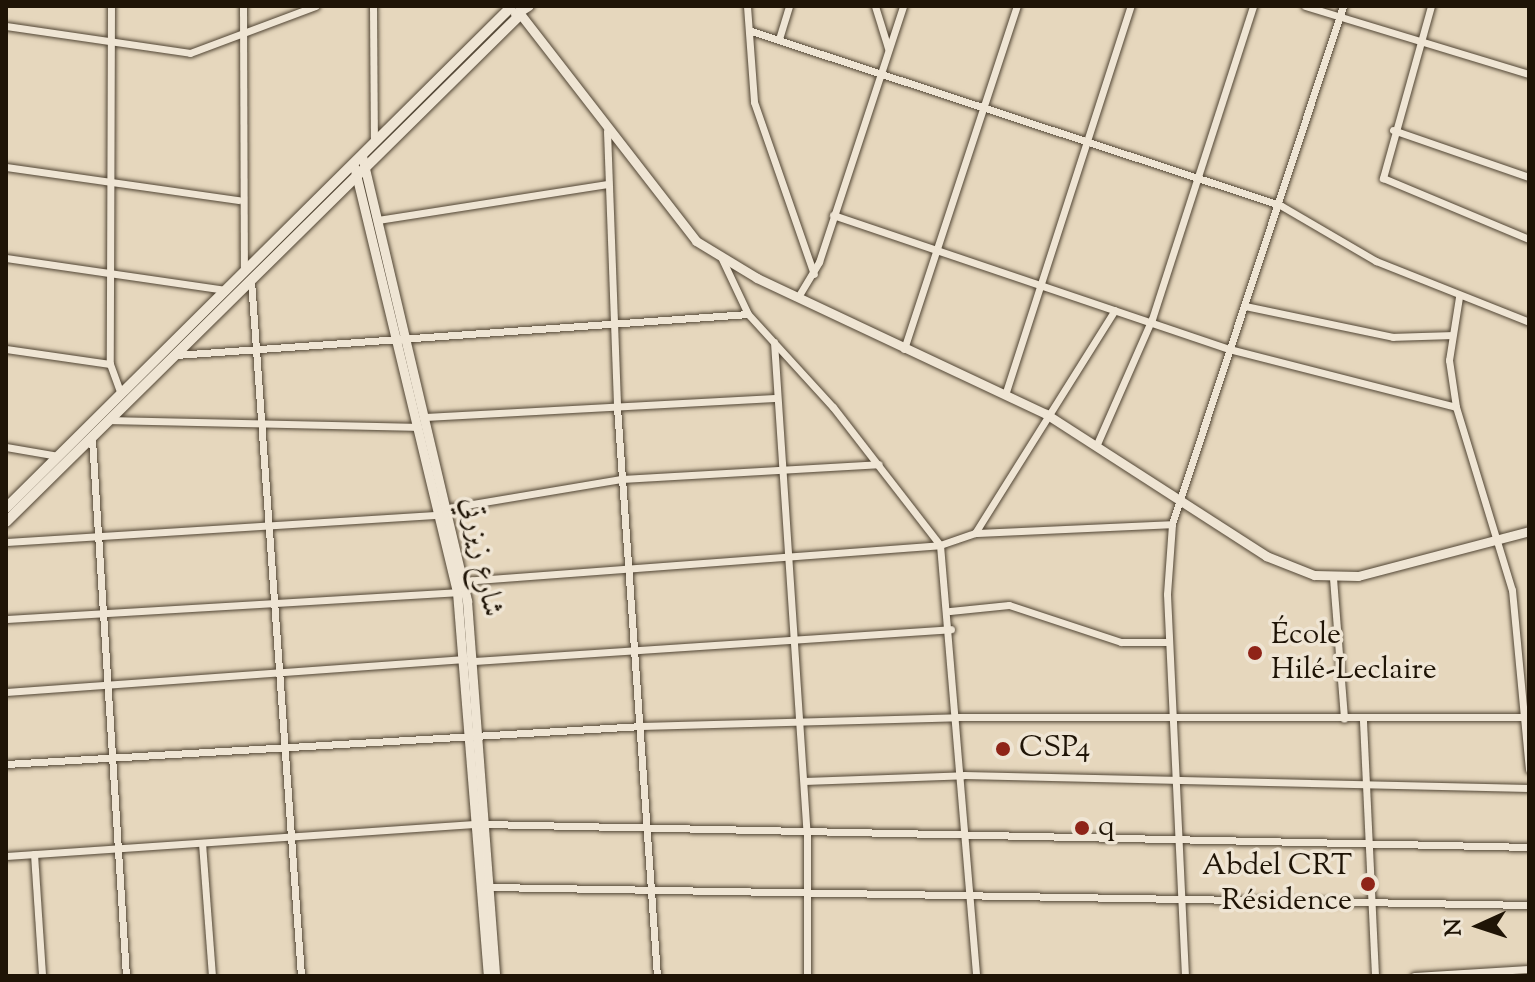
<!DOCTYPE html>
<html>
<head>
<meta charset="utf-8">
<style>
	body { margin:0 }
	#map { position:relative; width:1535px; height:982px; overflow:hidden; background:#e6d7bd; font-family:"Sorts Mill Goudy",Amiri,serif }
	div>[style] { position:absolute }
	.roads { filter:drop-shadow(0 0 2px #514534) drop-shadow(0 0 2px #514534) }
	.minor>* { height:7px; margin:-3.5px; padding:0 3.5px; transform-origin:3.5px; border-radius:3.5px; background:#efe5d4 }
	.tertiary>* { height:9px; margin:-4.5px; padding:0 4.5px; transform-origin:4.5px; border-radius:4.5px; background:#efe5d4 }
	.secondary>* { height:10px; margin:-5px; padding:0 5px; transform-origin:5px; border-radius:5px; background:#efe5d4 }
	.dots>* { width:22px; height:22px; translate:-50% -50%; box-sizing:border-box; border:4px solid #efe5d4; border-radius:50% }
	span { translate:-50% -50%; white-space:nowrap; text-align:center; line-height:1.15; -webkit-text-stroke:7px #efe5d4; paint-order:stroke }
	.street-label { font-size:30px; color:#1f1406 }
	.poi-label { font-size:30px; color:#1f1406 }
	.left { translate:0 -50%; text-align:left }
	.right { translate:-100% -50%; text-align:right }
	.frame { position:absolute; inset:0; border:8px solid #1f1406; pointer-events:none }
	.north { position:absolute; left:1439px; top:886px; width:80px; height:80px; -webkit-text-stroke:6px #efe5d4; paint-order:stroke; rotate:267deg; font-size:22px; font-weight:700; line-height:32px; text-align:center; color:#1f1406 }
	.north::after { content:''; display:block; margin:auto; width:28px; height:36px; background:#1f1406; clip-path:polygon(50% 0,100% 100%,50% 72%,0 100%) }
</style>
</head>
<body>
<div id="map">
	<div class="roads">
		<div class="minor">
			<i style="left:111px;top:6px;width:358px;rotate:90.2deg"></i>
			<i style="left:110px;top:364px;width:32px;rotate:70deg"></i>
			<i style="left:243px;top:6px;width:266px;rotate:89.8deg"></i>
			<i style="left:373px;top:6px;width:137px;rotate:89.6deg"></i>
			<i style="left:747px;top:6px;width:96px;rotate:85.8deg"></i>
			<i style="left:754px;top:102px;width:182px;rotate:70.8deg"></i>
			<i style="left:875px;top:6px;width:44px;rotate:72.8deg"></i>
			<i style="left:1305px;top:6px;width:234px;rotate:16.9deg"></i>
			<i style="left:1431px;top:6px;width:179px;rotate:105.6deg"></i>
			<i style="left:1383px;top:178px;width:158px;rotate:22.7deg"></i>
			<i style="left:6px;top:26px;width:186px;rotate:8.3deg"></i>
			<i style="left:190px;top:53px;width:134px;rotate:-20.5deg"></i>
			<i style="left:751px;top:31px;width:557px;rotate:18.21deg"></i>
			<i style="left:1280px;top:205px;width:111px;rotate:30.3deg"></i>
			<i style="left:1376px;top:261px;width:165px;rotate:21.7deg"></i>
			<i style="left:779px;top:39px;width:34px;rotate:-73deg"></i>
			<i style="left:1393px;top:130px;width:144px;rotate:19.1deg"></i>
			<i style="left:607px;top:131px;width:276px;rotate:87.9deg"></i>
			<i style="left:617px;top:407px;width:570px;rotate:85.98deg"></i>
			<i style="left:6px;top:167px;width:235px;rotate:8.1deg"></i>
			<i style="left:833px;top:215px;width:418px;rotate:18.7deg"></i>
			<i style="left:1229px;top:349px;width:234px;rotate:14.3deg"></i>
			<i style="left:378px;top:220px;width:232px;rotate:-8.9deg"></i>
			<i style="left:6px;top:258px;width:222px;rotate:8.3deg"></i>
			<i style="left:722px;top:259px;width:61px;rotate:64.7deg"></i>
			<i style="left:748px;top:314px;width:126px;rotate:47.6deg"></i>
			<i style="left:833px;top:407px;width:175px;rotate:52.2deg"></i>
			<i style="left:940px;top:545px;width:433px;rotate:85.2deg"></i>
			<i style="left:251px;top:280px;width:698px;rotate:85.89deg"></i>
			<i style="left:798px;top:297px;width:41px;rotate:-59deg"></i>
			<i style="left:819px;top:262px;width:269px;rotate:-71.8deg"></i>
			<i style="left:1459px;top:297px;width:64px;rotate:99deg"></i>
			<i style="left:1449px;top:360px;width:48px;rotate:81.5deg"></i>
			<i style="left:1456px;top:407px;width:191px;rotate:73deg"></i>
			<i style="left:1512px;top:590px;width:180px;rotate:84.6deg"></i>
			<i style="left:1245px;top:306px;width:151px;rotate:11.8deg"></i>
			<i style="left:1393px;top:337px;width:57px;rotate:-2deg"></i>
			<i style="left:774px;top:342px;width:492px;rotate:86.2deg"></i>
			<i style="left:807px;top:833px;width:143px;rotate:90deg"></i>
			<i style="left:6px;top:349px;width:105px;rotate:8.2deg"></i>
			<i style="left:904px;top:349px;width:361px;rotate:-71.8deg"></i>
			<i style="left:176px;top:355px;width:573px;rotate:-4.1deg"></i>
			<i style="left:1005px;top:395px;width:409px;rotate:-72.1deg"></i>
			<i style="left:424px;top:417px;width:352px;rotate:-3.1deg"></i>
			<i style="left:110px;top:420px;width:308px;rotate:1.3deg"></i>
			<i style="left:92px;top:439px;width:538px;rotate:86.38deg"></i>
			<i style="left:1097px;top:444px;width:137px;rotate:-66.3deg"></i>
			<i style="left:1152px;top:319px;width:329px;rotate:-72.1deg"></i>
			<i style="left:6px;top:447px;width:53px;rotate:9.8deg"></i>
			<i style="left:448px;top:508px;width:175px;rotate:-9.5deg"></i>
			<i style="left:621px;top:479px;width:258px;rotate:-3.3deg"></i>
			<i style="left:975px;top:533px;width:263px;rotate:-57.9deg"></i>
			<i style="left:6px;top:542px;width:434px;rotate:-3.6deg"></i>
			<i style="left:1333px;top:578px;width:141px;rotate:85.5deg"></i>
			<i style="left:463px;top:581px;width:478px;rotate:-4.3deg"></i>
			<i style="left:940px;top:545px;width:37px;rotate:-19deg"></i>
			<i style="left:975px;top:533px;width:197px;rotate:-2.6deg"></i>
			<i style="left:950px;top:611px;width:59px;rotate:-5.8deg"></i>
			<i style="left:1009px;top:605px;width:118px;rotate:18.3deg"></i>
			<i style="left:1121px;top:642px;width:48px"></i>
			<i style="left:6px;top:619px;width:452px;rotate:-3.4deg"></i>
			<i style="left:474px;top:661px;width:478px;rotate:-3.8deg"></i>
			<i style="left:6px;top:692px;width:460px;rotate:-4.1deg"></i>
			<i style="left:1363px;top:721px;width:255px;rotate:87.3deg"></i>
			<i style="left:6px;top:764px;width:636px;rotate:-3.42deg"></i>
			<i style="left:641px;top:726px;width:317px;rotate:-1.6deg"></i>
			<i style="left:958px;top:717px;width:568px"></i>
			<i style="left:804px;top:781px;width:160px;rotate:-2.1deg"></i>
			<i style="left:964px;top:775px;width:565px;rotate:1.32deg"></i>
			<i style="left:485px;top:824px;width:1044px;rotate:1.26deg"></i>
			<i style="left:202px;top:843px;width:133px;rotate:85.7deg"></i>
			<i style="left:34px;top:854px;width:122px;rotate:86.2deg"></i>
			<i style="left:6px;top:856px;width:473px;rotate:-3.9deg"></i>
			<i style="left:490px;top:887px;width:1039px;rotate:0.99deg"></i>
			<i style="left:1185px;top:976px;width:382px;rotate:-92.7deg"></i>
			<i style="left:1167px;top:594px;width:70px;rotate:-85.9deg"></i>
			<i style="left:1172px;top:524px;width:545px;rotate:-71.73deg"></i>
			<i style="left:1414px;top:976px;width:115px;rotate:-3.5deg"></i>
		</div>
		<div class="tertiary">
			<i style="left:521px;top:15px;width:286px;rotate:52.2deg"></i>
			<i style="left:696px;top:241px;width:71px;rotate:31.2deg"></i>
			<i style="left:757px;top:278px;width:319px;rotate:25.2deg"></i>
			<i style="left:1046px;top:414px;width:262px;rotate:32.8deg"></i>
			<i style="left:1266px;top:556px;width:52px;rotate:21.6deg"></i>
			<i style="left:1314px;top:575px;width:44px;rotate:1.3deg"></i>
			<i style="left:1358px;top:576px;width:177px;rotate:-14.7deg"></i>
			<i style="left:362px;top:156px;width:457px;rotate:76.7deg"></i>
			<i style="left:467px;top:601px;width:376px;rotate:85.7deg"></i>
			<i style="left:354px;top:166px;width:438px;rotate:76.4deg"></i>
			<i style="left:457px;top:592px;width:385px;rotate:85.4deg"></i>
		</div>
		<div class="secondary">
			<i style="left:516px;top:14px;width:15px;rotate:-32deg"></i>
			<i style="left:6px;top:508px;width:711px;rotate:-44.77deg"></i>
			<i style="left:6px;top:522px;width:722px;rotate:-44.61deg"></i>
		</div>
	</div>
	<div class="dots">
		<i style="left:1255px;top:653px;background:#8f2418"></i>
		<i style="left:1003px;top:749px;background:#8f2418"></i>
		<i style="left:1082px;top:828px;background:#8f2418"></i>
		<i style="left:1368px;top:884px;background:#8f2418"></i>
	</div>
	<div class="street-label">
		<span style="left:480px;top:557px;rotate:79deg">شارع زيزرتي</span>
	</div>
	<div class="poi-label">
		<span class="left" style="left:1271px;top:653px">École<br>Hilé-Leclaire</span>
		<span class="left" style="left:1019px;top:749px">CSP4</span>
		<span class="left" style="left:1098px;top:828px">q</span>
		<span class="right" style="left:1352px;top:884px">Abdel CRT<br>Résidence</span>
	</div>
	<div class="frame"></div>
	<div class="north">N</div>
</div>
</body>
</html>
